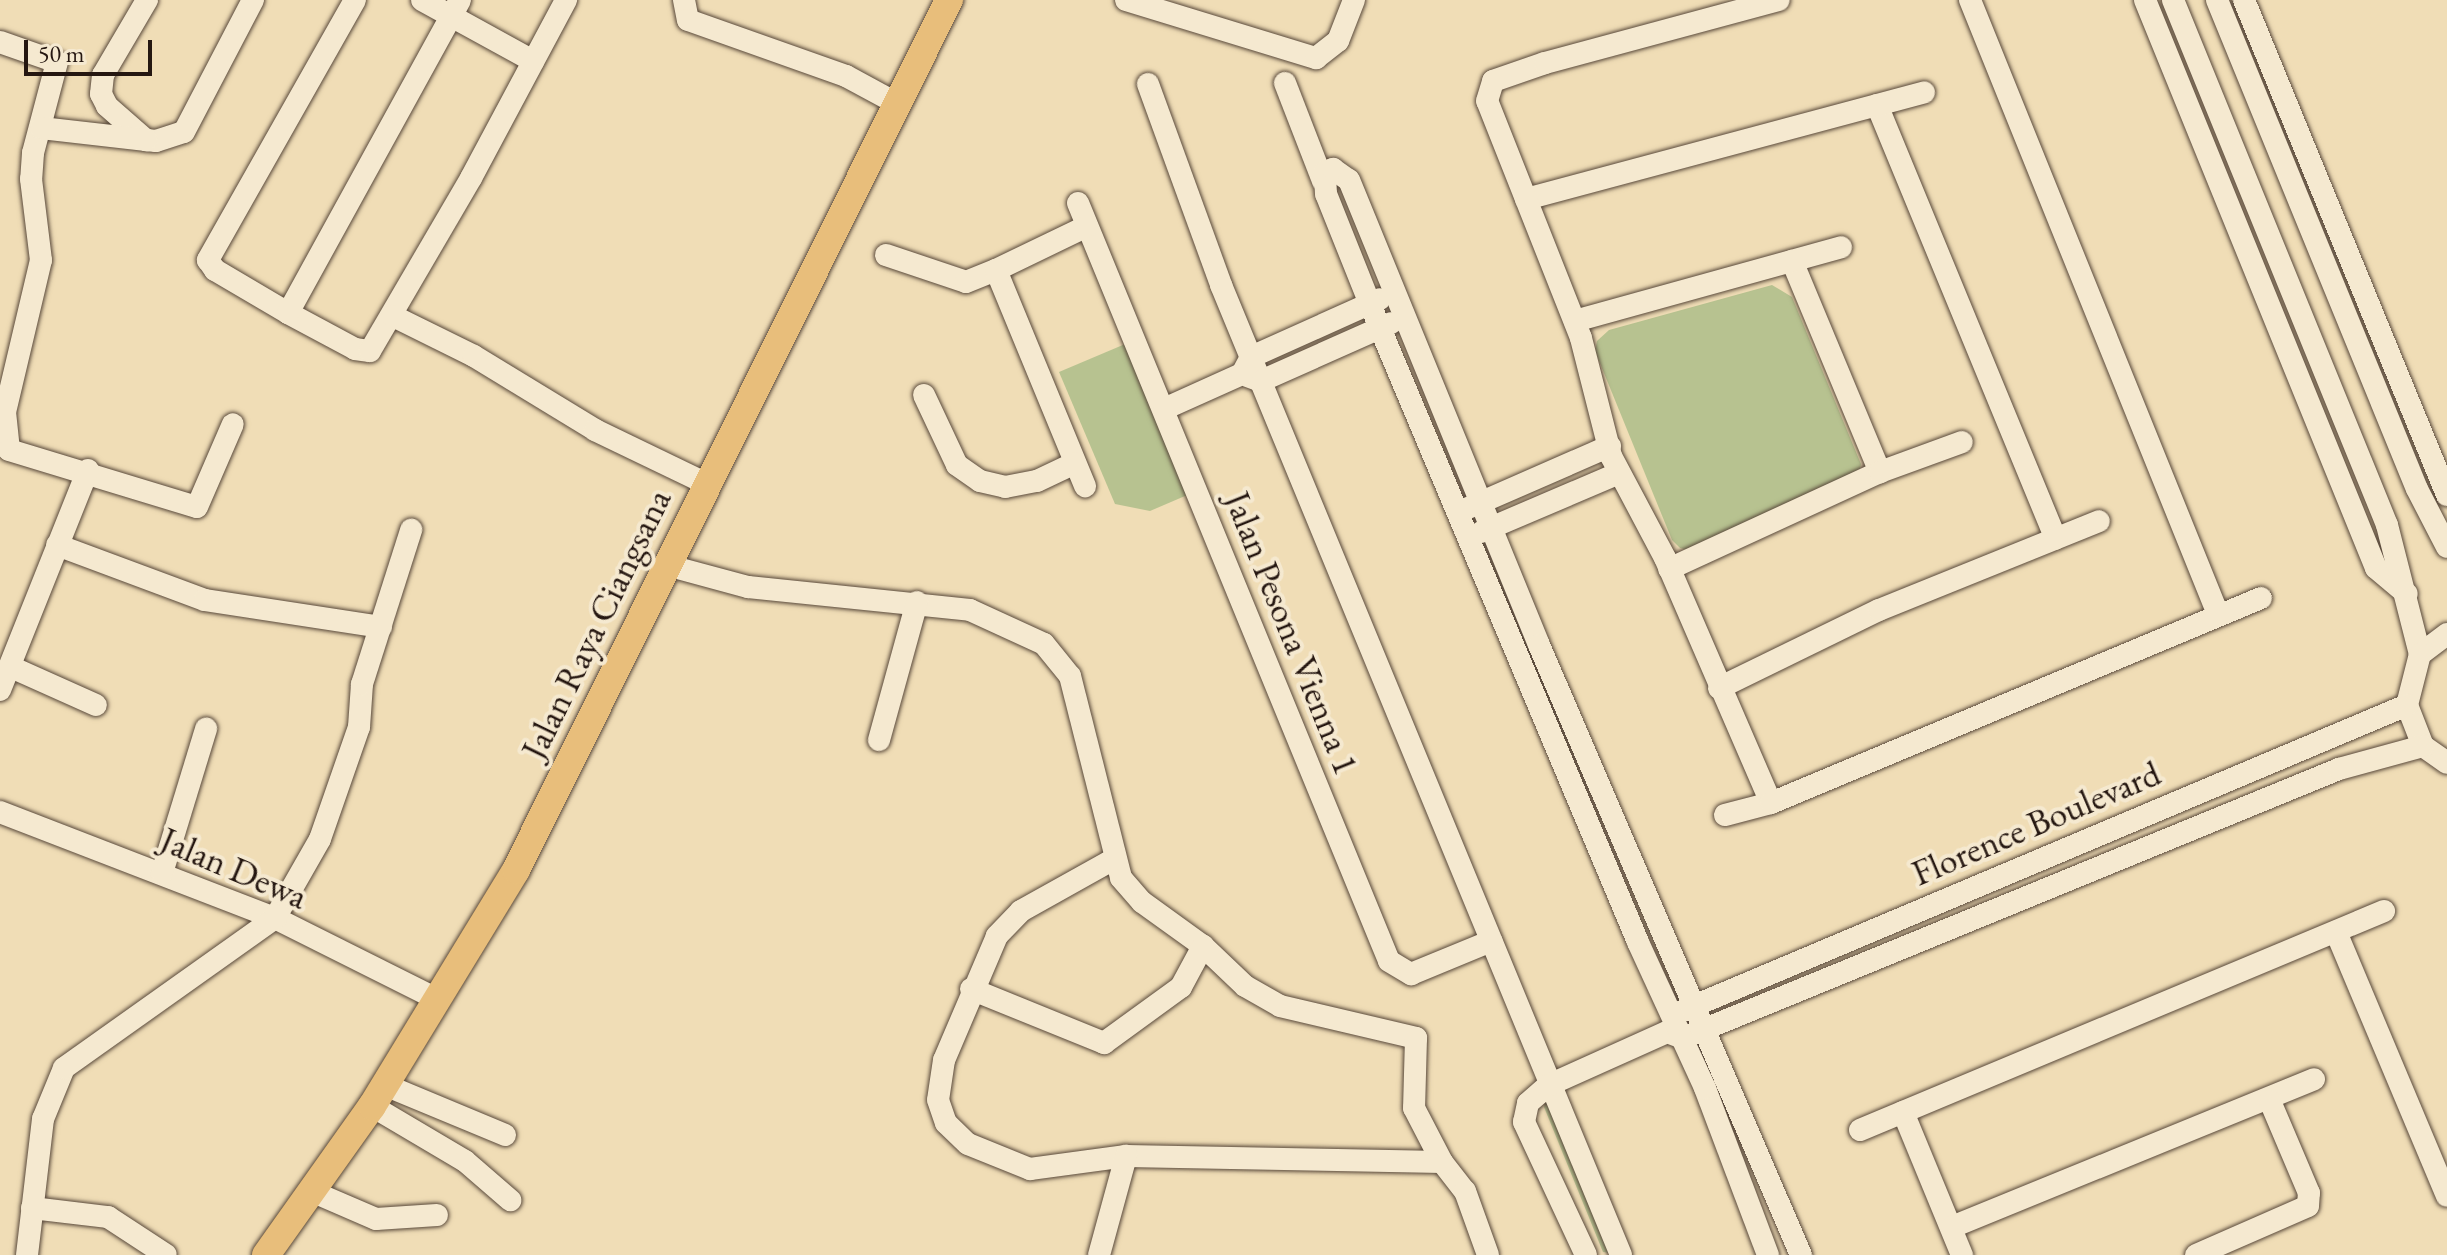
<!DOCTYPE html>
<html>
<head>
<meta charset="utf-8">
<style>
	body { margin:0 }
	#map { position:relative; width:2447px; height:1255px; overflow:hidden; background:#f0ddb6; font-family:"EB Garamond",serif }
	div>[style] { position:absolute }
	.green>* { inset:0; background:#b7c290 }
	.roads { filter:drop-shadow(0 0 2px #58483a) drop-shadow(0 0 2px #58483a) }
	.minor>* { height:22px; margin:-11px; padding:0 11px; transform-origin:11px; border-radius:11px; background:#f5e9d0 }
	.major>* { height:28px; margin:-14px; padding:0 14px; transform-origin:14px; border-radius:14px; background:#e8be7b }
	span { translate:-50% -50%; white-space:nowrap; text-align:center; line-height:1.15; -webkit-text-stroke:8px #f5e9d0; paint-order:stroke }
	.street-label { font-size:36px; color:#251711 }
	.scale { position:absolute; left:24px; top:40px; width:128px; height:36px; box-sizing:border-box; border:4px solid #251711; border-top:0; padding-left:10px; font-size:24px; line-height:28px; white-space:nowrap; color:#251711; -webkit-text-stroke:6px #f5e9d0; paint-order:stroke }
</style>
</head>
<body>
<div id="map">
	<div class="green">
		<i style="clip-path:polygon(1772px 285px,1792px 297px,1861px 464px,1858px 478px,1692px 551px,1680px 548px,1672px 540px,1595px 351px,1597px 341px,1609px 330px)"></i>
		<i style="clip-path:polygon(1137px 339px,1199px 490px,1150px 511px,1115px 504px,1059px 372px)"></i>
		<i style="clip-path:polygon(1547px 1094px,1626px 1255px,1603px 1252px,1544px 1107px)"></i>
	</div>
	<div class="roads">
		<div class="minor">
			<i style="left:147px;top:0;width:87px;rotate:120.4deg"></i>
			<i style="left:103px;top:75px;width:19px;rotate:96deg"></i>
			<i style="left:101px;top:94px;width:13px;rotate:63deg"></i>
			<i style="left:107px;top:106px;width:52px;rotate:41.1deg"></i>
			<i style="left:146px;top:140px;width:10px;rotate:6deg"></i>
			<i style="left:156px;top:141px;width:29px;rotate:-18deg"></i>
			<i style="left:184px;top:132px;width:149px;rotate:-62.4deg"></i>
			<i style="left:355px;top:0;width:299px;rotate:119.5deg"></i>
			<i style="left:208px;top:260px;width:12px;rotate:55deg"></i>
			<i style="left:215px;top:270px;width:85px;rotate:30.5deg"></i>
			<i style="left:288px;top:313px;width:76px;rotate:28.2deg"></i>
			<i style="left:355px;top:349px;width:15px;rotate:8deg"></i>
			<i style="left:370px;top:351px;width:200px;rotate:-59.7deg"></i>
			<i style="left:471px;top:178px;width:202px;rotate:-61.9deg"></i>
			<i style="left:422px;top:0;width:127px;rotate:28.8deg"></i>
			<i style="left:684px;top:0;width:20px;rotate:79deg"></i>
			<i style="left:688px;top:20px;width:168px;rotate:19.5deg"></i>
			<i style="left:846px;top:76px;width:57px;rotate:28.4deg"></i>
			<i style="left:1126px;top:0;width:199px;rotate:17deg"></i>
			<i style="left:1316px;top:58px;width:28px;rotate:-38deg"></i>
			<i style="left:1338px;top:41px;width:44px;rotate:-68.7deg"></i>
			<i style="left:1970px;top:0;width:662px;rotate:68.01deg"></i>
			<i style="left:2145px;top:0;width:613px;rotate:67.87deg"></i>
			<i style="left:2376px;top:568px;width:40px;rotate:40deg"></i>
			<i style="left:2173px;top:0;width:567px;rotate:67.82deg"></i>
			<i style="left:2387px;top:525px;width:133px;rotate:75.7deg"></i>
			<i style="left:2217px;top:0;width:528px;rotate:67.76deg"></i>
			<i style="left:2417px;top:489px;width:65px;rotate:62.7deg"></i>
			<i style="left:2244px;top:0;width:535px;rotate:67.7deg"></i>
			<i style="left:0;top:42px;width:60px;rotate:19.3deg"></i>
			<i style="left:57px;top:62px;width:94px;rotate:104.8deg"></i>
			<i style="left:33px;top:153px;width:26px;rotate:94deg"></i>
			<i style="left:31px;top:179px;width:82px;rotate:83deg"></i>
			<i style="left:41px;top:260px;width:156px;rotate:103.3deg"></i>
			<i style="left:5px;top:412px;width:38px;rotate:84deg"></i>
			<i style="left:9px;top:450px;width:196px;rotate:16.9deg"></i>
			<i style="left:197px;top:507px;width:90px;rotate:-66.6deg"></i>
			<i style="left:1285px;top:83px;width:105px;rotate:68.8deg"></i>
			<i style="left:1148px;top:84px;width:214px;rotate:70deg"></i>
			<i style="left:1221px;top:285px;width:1049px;rotate:67.59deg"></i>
			<i style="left:1877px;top:105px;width:469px;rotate:67.6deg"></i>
			<i style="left:41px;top:128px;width:106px;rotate:6.5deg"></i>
			<i style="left:1526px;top:199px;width:412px;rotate:-15deg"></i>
			<i style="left:1078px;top:203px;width:819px;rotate:67.69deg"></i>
			<i style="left:1389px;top:961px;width:26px;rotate:31deg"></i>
			<i style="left:1411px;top:974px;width:87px;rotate:-22.4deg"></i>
			<i style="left:886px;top:255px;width:84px;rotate:18.6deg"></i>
			<i style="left:966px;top:282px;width:32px;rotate:-22deg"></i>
			<i style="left:996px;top:270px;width:234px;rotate:67.6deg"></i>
			<i style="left:1792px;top:261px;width:229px;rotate:67.4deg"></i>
			<i style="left:996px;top:270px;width:101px;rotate:-25.8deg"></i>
			<i style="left:288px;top:313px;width:357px;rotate:-61.2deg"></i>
			<i style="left:393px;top:316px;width:90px;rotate:26.3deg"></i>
			<i style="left:474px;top:356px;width:142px;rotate:31.4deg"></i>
			<i style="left:595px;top:430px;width:124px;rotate:25.7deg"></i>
			<i style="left:1575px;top:321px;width:276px;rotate:-15.5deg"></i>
			<i style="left:1247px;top:376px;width:15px;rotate:20deg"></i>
			<i style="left:1261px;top:381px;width:142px;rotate:-24deg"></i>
			<i style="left:924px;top:395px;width:77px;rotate:64.8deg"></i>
			<i style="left:957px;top:465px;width:28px;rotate:35deg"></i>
			<i style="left:980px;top:481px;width:26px;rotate:13deg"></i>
			<i style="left:1005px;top:487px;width:33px;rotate:-11deg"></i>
			<i style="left:1037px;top:481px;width:42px;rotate:-25.3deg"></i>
			<i style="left:1164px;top:409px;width:85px;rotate:-24.2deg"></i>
			<i style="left:1242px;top:374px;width:19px;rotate:-62deg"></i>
			<i style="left:1251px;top:357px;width:141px;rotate:-24.2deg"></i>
			<i style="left:1468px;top:508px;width:155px;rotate:-23.6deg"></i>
			<i style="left:1481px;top:532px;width:150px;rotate:-23.1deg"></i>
			<i style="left:57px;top:545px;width:158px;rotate:20.4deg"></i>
			<i style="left:205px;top:600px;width:178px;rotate:8.7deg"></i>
			<i style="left:670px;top:566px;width:81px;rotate:15.1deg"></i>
			<i style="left:748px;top:587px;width:223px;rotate:5.9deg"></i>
			<i style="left:970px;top:610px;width:81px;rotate:24.7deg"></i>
			<i style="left:1044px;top:644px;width:41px;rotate:50.9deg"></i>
			<i style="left:1070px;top:676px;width:208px;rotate:75.8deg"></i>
			<i style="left:1121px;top:878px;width:32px;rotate:49deg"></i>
			<i style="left:1142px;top:902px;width:75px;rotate:35.8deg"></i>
			<i style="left:1203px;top:946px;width:58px;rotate:43.6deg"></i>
			<i style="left:1245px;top:986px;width:40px;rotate:29.7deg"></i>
			<i style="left:1280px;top:1006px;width:140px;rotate:13.2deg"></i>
			<i style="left:1416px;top:1038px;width:70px;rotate:91.6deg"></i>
			<i style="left:1414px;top:1108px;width:61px;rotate:62.6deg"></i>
			<i style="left:1442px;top:1162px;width:37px;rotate:52deg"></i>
			<i style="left:1465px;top:1191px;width:68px;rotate:70.2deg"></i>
			<i style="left:1669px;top:569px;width:232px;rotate:-24.7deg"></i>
			<i style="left:1880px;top:472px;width:87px;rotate:-20.1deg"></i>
			<i style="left:2447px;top:634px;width:34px;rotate:143deg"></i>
			<i style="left:2420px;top:654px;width:53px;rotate:104.3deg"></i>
			<i style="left:2407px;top:705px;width:44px;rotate:68.7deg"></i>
			<i style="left:2423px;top:746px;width:29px;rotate:35deg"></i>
			<i style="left:11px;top:667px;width:93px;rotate:24.1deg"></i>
			<i style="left:1719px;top:688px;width:178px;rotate:-26deg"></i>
			<i style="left:1879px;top:610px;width:237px;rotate:-22deg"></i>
			<i style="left:0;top:690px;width:237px;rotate:-68.2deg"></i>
			<i style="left:879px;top:740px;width:143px;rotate:-74.6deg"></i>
			<i style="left:1771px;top:803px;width:267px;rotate:-113.4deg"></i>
			<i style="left:1665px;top:558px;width:115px;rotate:-117.9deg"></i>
			<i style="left:1611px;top:456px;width:122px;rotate:-104.3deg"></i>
			<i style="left:1581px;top:338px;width:255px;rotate:-111.6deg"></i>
			<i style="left:1487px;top:101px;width:21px;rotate:-73deg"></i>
			<i style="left:1493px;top:81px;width:55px;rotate:-19.1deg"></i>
			<i style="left:1545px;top:63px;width:242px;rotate:-15.1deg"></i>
			<i style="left:0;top:812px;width:295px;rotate:21.1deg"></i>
			<i style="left:275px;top:918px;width:179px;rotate:26.6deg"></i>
			<i style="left:1725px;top:815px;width:48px;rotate:-14.6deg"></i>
			<i style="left:1771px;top:803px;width:531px;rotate:-22.7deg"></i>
			<i style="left:1114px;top:859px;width:107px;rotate:150.8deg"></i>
			<i style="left:1021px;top:911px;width:35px;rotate:134deg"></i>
			<i style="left:997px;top:936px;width:135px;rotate:113.1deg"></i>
			<i style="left:944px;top:1060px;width:40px;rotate:98.5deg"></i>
			<i style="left:938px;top:1100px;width:24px;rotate:71deg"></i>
			<i style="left:946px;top:1123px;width:30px;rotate:44deg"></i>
			<i style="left:968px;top:1144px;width:67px;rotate:22deg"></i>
			<i style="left:1030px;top:1169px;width:97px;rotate:-7.7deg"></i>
			<i style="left:1126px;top:1156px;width:316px;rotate:1.1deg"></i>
			<i style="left:162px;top:873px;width:151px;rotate:-73deg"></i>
			<i style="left:2336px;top:932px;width:286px;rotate:67.2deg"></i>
			<i style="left:971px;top:989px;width:144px;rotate:22.1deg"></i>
			<i style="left:1104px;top:1043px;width:95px;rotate:-36deg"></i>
			<i style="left:1181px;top:987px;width:47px;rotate:-61.8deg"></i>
			<i style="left:1682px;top:1011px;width:787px;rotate:-22.88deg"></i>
			<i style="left:385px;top:1085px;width:130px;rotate:22.6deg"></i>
			<i style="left:372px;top:1106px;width:108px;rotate:30.6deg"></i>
			<i style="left:465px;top:1161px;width:60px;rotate:40.9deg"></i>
			<i style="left:1903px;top:1112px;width:155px;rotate:67.6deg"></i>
			<i style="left:1860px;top:1130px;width:568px;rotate:-22.68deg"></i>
			<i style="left:311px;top:1191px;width:71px;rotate:23.3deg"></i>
			<i style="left:376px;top:1219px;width:61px;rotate:-3.8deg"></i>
			<i style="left:32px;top:1208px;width:77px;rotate:6.8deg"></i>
			<i style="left:108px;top:1217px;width:69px;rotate:33.2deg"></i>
			<i style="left:1952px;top:1227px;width:391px;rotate:-22.2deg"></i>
			<i style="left:27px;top:1255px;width:137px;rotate:-83.3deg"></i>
			<i style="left:43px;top:1119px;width:55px;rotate:-67.6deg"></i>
			<i style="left:64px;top:1068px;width:259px;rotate:-35.4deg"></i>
			<i style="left:275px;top:918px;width:91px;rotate:-60.3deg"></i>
			<i style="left:320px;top:839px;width:119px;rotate:-70.8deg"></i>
			<i style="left:359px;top:727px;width:43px;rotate:-86deg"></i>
			<i style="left:362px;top:684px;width:162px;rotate:-72.3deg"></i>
			<i style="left:1099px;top:1255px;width:103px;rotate:-74.7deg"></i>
			<i style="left:1586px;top:1255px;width:147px;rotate:-115deg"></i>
			<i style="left:1524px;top:1122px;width:19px;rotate:-78deg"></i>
			<i style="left:1528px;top:1103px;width:28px;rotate:-41deg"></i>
			<i style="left:1549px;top:1085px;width:129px;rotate:-24.2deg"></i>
			<i style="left:1667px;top:1032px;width:17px;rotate:21deg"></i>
			<i style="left:1683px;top:1038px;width:709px;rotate:-22.3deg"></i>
			<i style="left:2339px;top:769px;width:87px;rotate:-15.3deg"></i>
			<i style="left:1768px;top:1255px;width:178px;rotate:-110.7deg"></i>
			<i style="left:1705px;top:1088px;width:161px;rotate:-114.7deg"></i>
			<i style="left:1638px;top:942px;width:692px;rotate:-112.79deg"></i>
			<i style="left:1370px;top:304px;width:118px;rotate:-111.8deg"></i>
			<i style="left:1326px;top:194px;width:22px;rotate:-93deg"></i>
			<i style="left:1325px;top:172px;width:9px;rotate:-21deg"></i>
			<i style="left:1333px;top:169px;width:19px;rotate:35deg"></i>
			<i style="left:1349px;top:180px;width:502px;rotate:67.77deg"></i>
			<i style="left:1539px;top:645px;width:664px;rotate:66.76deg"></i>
			<i style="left:2196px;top:1255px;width:122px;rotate:-23.6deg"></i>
			<i style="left:2308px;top:1206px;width:13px;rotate:-86deg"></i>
			<i style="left:2309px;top:1193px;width:100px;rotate:-113deg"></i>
		</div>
		<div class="major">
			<i style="left:266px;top:1255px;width:183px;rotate:-54.6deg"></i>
			<i style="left:372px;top:1106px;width:276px;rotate:-58.6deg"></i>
			<i style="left:516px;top:870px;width:972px;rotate:-63.54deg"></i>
		</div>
	</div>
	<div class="street-label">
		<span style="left:596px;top:624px;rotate:-64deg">Jalan Raya Ciangsana</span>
		<span style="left:1292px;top:633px;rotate:68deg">Jalan Pesona Vienna 1</span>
		<span style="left:2036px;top:823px;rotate:-23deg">Florence Boulevard</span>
		<span style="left:234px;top:868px;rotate:23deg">Jalan Dewa</span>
	</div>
	<div class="scale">50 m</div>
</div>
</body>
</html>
